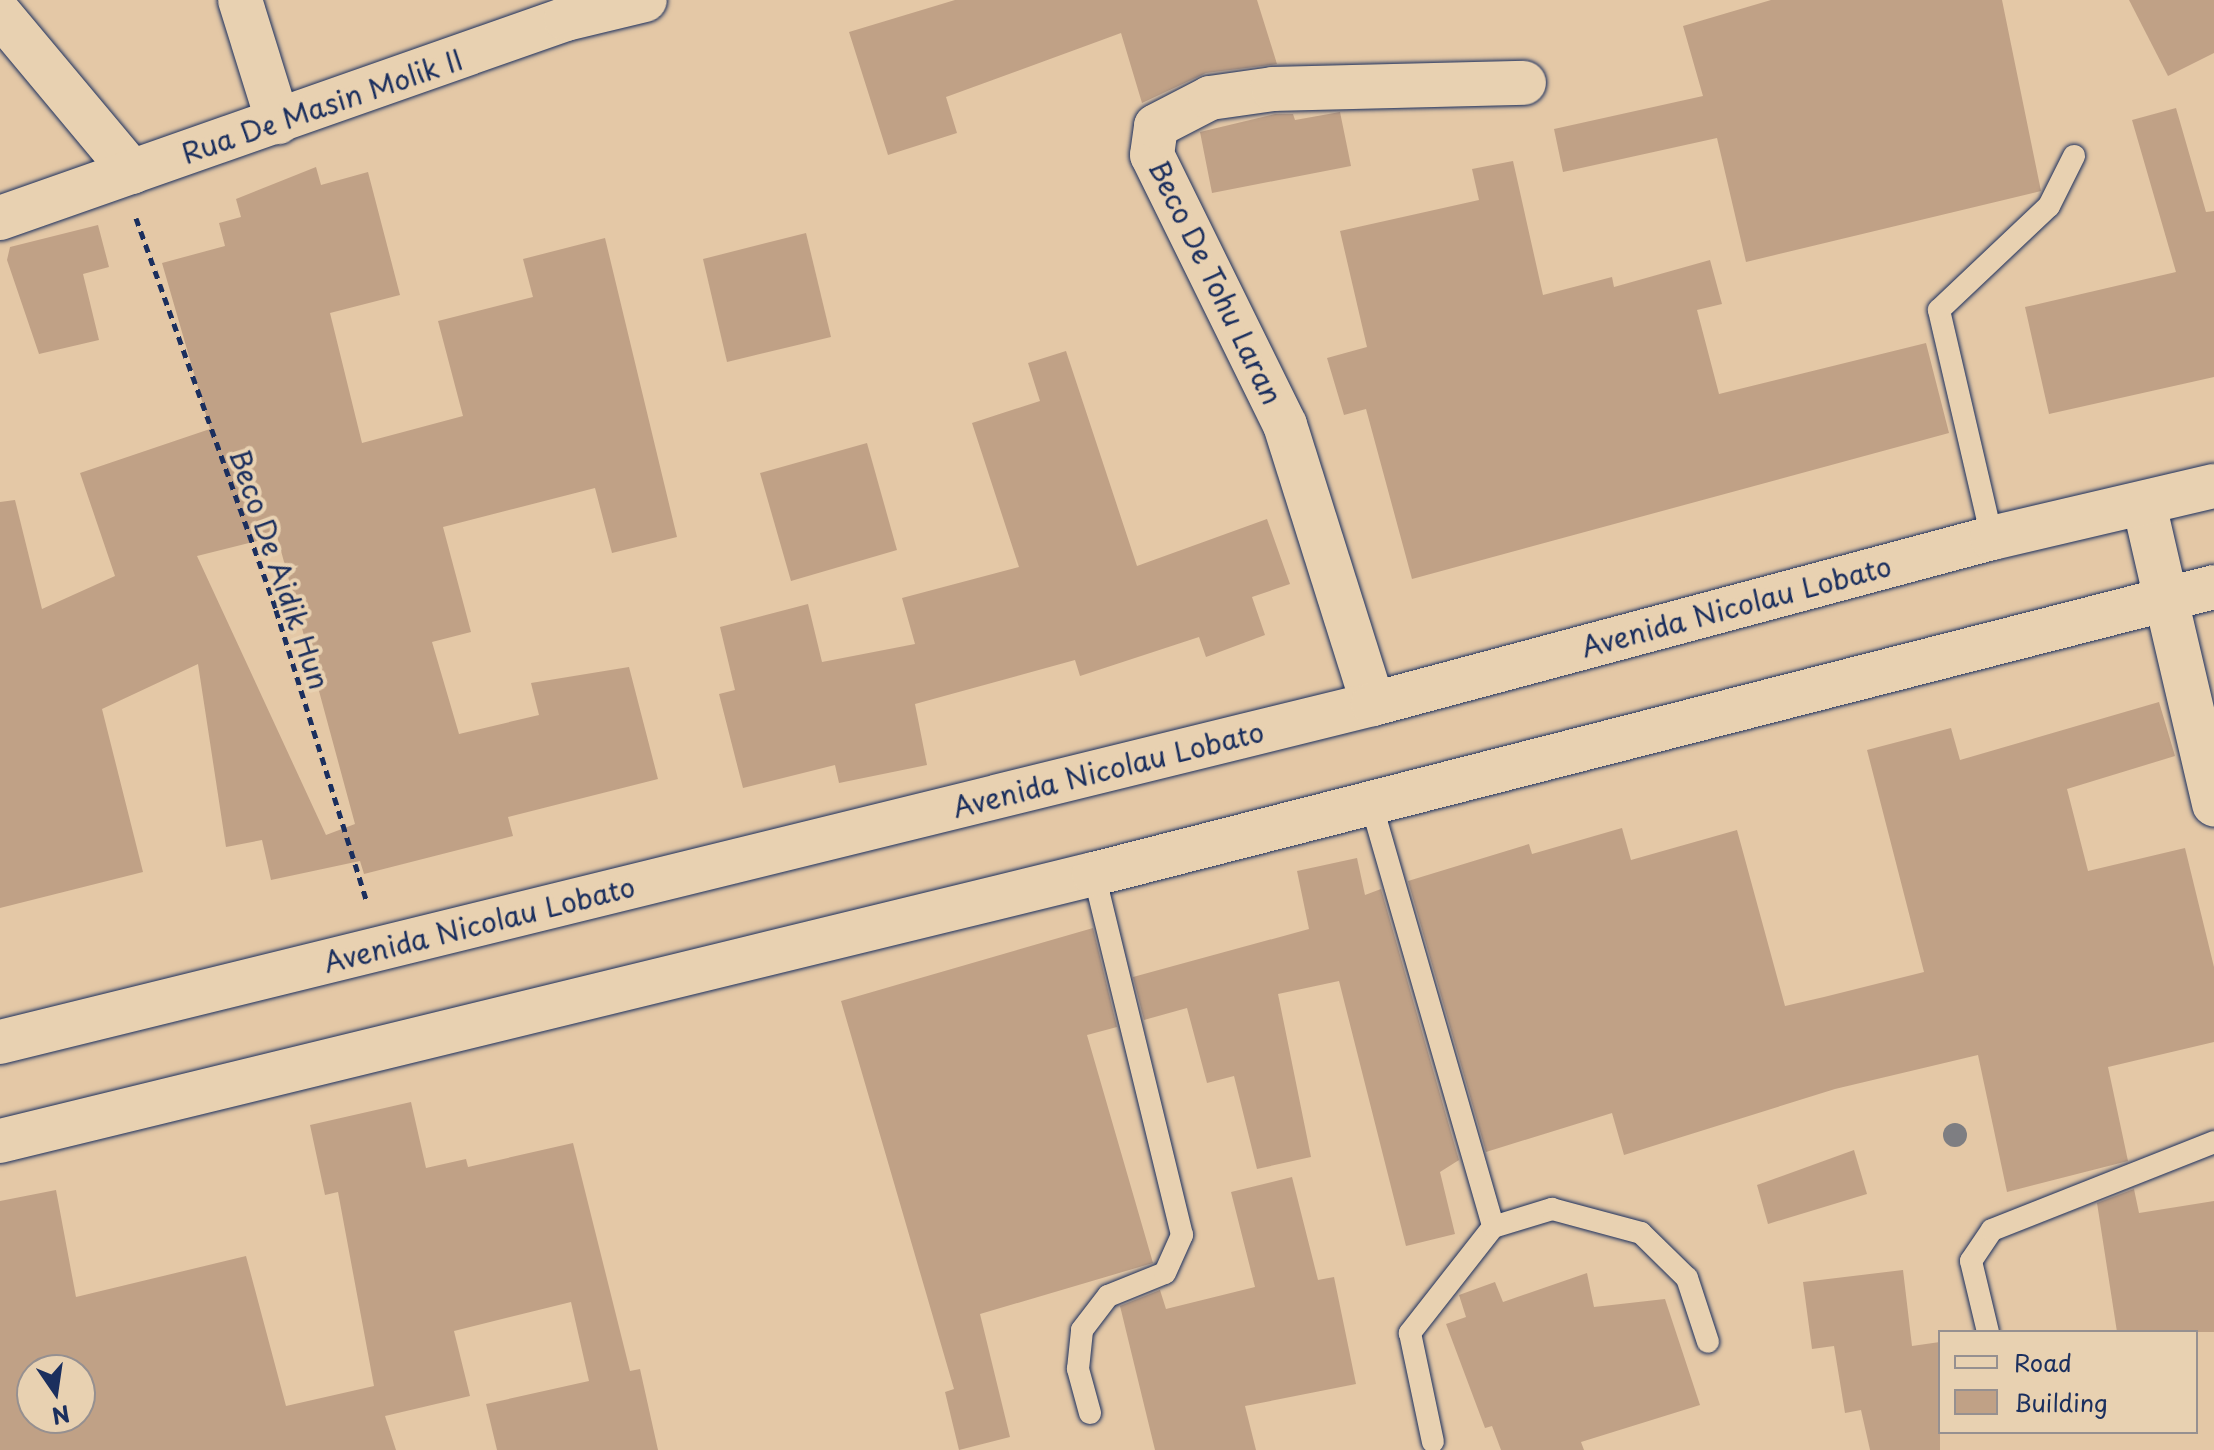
<!DOCTYPE html>
<html>
<head>
<meta charset="utf-8">
<style>
	body { margin:0 }
	#map { position:relative; width:2214px; height:1450px; overflow:hidden; background:#e4c8a6; font-family:"Playpen Sans",sans-serif }
	div>[style] { position:absolute }
	.building>* { inset:0; background:#c0a186 }
	.path>* { height:5px; margin-top:-2.5px; transform-origin:0; background:repeating-linear-gradient(90deg,#1b2f5e 0 8px,transparent 0 14px) }
	.roads { filter:drop-shadow(0 0 2px #1b2f5e) drop-shadow(0 0 2px #1b2f5e) }
	.service>* { height:22px; margin:-11px; padding:0 11px; transform-origin:11px; border-radius:11px; background:#e8d1b1 }
	.minor>* { height:44px; margin:-22px; padding:0 22px; transform-origin:22px; border-radius:22px; background:#e8d1b1 }
	.tertiary>* { height:44px; margin:-22px; padding:0 22px; transform-origin:22px; border-radius:22px; background:#e8d1b1 }
	.primary>* { height:44px; margin:-22px; padding:0 22px; transform-origin:22px; border-radius:22px; background:#e8d1b1 }
	.trees>* { width:24px; height:24px; margin:-12px; border-radius:50%; background:#7e7e82 }
	span { translate:-50% -50%; white-space:nowrap; text-align:center; line-height:1.15; -webkit-text-stroke:8px #e8d1b1; paint-order:stroke }
	.street-label { font-size:28px; color:#1b2f5e }
	.legend { position:absolute; left:1938px; top:1330px; width:260px; height:104px; box-sizing:border-box; background:#e8d1b1; border:2px solid #969090; margin:0; padding:10px 14px; list-style:none; font-size:24px; color:#1b2f5e }
	.legend li { display:flex; align-items:center; gap:16px; height:40px }
	.legend b { width:40px; border:2px solid #969090 }
	.north { position:absolute; left:16px; top:1354px; width:80px; height:80px; box-sizing:border-box; background:#e8d1b1; border:2px solid #969090; border-radius:50%; rotate:167deg; font-size:22px; font-weight:700; line-height:32px; text-align:center; color:#1b2f5e }
	.north::after { content:''; display:block; margin:auto; width:28px; height:36px; background:#1b2f5e; clip-path:polygon(50% 0,100% 100%,50% 72%,0 100%) }
</style>
</head>
<body>
<div id="map">
	<div class="building">
		<i style="clip-path:polygon(955px 0,1257px 0,1277px 64px,1206px 73px,1142px 103px,1121px 33px,946px 97px,957px 133px,888px 155px,849px 32px)"></i>
		<i style="clip-path:polygon(1771px 0,2002px 0,2041px 191px,1746px 262px,1717px 138px,1563px 172px,1554px 129px,1703px 96px,1683px 26px)"></i>
		<i style="clip-path:polygon(2129px 0,2214px 0,2214px 53px,2168px 76px)"></i>
		<i style="clip-path:polygon(2176px 108px,2206px 212px,2214px 211px,2214px 377px,2049px 414px,2025px 307px,2176px 272px,2132px 120px)"></i>
		<i style="clip-path:polygon(1340px 112px,1351px 166px,1212px 193px,1200px 132px,1275px 114px,1293px 114px,1295px 120px)"></i>
		<i style="clip-path:polygon(1513px 161px,1543px 295px,1612px 277px,1614px 287px,1710px 260px,1722px 304px,1697px 310px,1719px 394px,1926px 343px,1949px 433px,1412px 579px,1366px 409px,1344px 415px,1327px 358px,1367px 347px,1340px 231px,1479px 200px,1472px 169px)"></i>
		<i style="clip-path:polygon(evenodd,316px 167px,321px 185px,368px 172px,400px 295px,330px 313px,362px 443px,463px 416px,438px 321px,533px 297px,523px 259px,605px 238px,677px 537px,612px 553px,595px 488px,443px 527px,471px 632px,432px 642px,459px 734px,539px 715px,531px 683px,629px 667px,658px 779px,508px 817px,513px 836px,364px 874px,360px 861px,271px 880px,262px 840px,226px 847px,198px 664px,102px 709px,143px 872px,0 908px,0 502px,15px 500px,42px 609px,115px 576px,80px 473px,210px 429px,162px 263px,225px 246px,219px 223px,241px 217px,236px 199px,316px 167px,277px 536px,355px 824px,326px 835px,197px 556px,277px 536px)"></i>
		<i style="clip-path:polygon(98px 225px,109px 267px,83px 274px,99px 340px,39px 354px,7px 260px,10px 247px)"></i>
		<i style="clip-path:polygon(806px 233px,831px 337px,727px 362px,703px 259px)"></i>
		<i style="clip-path:polygon(1066px 351px,1137px 566px,1267px 519px,1290px 584px,1252px 597px,1265px 635px,1206px 657px,1199px 637px,1080px 676px,1075px 660px,915px 704px,927px 765px,839px 783px,835px 765px,743px 788px,719px 694px,735px 690px,720px 627px,808px 604px,822px 662px,915px 644px,902px 598px,1019px 567px,972px 423px,1040px 401px,1028px 363px)"></i>
		<i style="clip-path:polygon(867px 443px,897px 550px,791px 581px,760px 473px)"></i>
		<i style="clip-path:polygon(2159px 702px,2175px 756px,2067px 789px,2088px 871px,2185px 848px,2214px 967px,2214px 1042px,2108px 1067px,2128px 1161px,2007px 1192px,1978px 1055px,1835px 1089px,1624px 1155px,1612px 1113px,1486px 1152px,1408px 881px,1529px 844px,1532px 854px,1622px 828px,1631px 860px,1737px 830px,1785px 1006px,1824px 997px,1924px 972px,1867px 750px,1951px 728px,1960px 760px)"></i>
		<i style="clip-path:polygon(1357px 858px,1365px 895px,1381px 889px,1459px 1160px,1440px 1172px,1455px 1234px,1406px 1246px,1339px 981px,1278px 994px,1311px 1157px,1257px 1169px,1234px 1076px,1207px 1083px,1187px 1008px,1144px 1020px,1133px 977px,1309px 929px,1297px 871px)"></i>
		<i style="clip-path:polygon(1093px 928px,1117px 1027px,1087px 1035px,1153px 1263px,980px 1314px,1010px 1437px,959px 1450px,945px 1392px,954px 1389px,841px 1001px)"></i>
		<i style="clip-path:polygon(evenodd,411px 1102px,426px 1168px,466px 1159px,468px 1167px,573px 1143px,630px 1371px,640px 1369px,658px 1450px,497px 1450px,486px 1404px,589px 1381px,571px 1302px,454px 1331px,470px 1396px,385px 1416px,396px 1450px,0 1450px,0 1201px,56px 1190px,76px 1297px,246px 1256px,286px 1406px,374px 1386px,338px 1192px,325px 1195px,310px 1125px,411px 1102px,32px 1370px,80px 1370px,80px 1418px,32px 1418px,32px 1370px)"></i>
		<i style="clip-path:polygon(1854px 1150px,1867px 1194px,1768px 1224px,1757px 1185px)"></i>
		<i style="clip-path:polygon(1292px 1177px,1318px 1280px,1334px 1277px,1356px 1384px,1245px 1406px,1256px 1450px,1155px 1450px,1120px 1306px,1160px 1290px,1166px 1309px,1255px 1287px,1231px 1192px)"></i>
		<i style="clip-path:polygon(2134px 1189px,2139px 1213px,2214px 1201px,2214px 1332px,2117px 1332px,2097px 1203px)"></i>
		<i style="clip-path:polygon(1903px 1270px,1912px 1346px,1940px 1342px,1940px 1450px,1870px 1450px,1861px 1410px,1845px 1413px,1834px 1346px,1812px 1349px,1803px 1282px)"></i>
		<i style="clip-path:polygon(1587px 1273px,1594px 1307px,1665px 1299px,1700px 1405px,1581px 1442px,1584px 1450px,1501px 1450px,1492px 1426px,1485px 1428px,1446px 1324px,1466px 1317px,1459px 1295px,1495px 1282px,1503px 1302px)"></i>
	</div>
	<div class="path">
		<i style="left:136px;top:218px;width:416px;rotate:70.3deg"></i>
		<i style="left:276px;top:610px;width:306px;rotate:72.7deg"></i>
	</div>
	<div class="roads">
		<div class="service">
			<i style="left:1992px;top:538px;width:234px;rotate:-103.1deg"></i>
			<i style="left:1939px;top:310px;width:151px;rotate:-43.4deg"></i>
			<i style="left:2049px;top:206px;width:56px;rotate:-63.4deg"></i>
			<i style="left:1371px;top:803px;width:441px;rotate:73.9deg"></i>
			<i style="left:1493px;top:1227px;width:135px;rotate:128.1deg"></i>
			<i style="left:1410px;top:1333px;width:111px;rotate:78.1deg"></i>
			<i style="left:1493px;top:1227px;width:62px;rotate:-17deg"></i>
			<i style="left:1552px;top:1209px;width:92px;rotate:15.1deg"></i>
			<i style="left:1641px;top:1233px;width:64px;rotate:44.4deg"></i>
			<i style="left:1687px;top:1278px;width:67px;rotate:71.8deg"></i>
			<i style="left:1988px;top:1332px;width:73px;rotate:-103.5deg"></i>
			<i style="left:1971px;top:1261px;width:37px;rotate:-56deg"></i>
			<i style="left:1992px;top:1230px;width:239px;rotate:-21.6deg"></i>
			<i style="left:1090px;top:1413px;width:46px;rotate:-105.3deg"></i>
			<i style="left:1078px;top:1369px;width:39px;rotate:-84deg"></i>
			<i style="left:1082px;top:1330px;width:43px;rotate:-52.6deg"></i>
			<i style="left:1108px;top:1296px;width:61px;rotate:-22deg"></i>
			<i style="left:1165px;top:1273px;width:42px;rotate:-65.9deg"></i>
			<i style="left:1182px;top:1235px;width:372px;rotate:-103.7deg"></i>
		</div>
		<div class="minor">
			<i style="left:240px;top:0;width:128px;rotate:72.7deg"></i>
			<i style="left:0;top:14px;width:206px;rotate:50.1deg"></i>
			<i style="left:0;top:218px;width:600px;rotate:-19.37deg"></i>
			<i style="left:566px;top:19px;width:81px;rotate:-13.5deg"></i>
			<i style="left:2166px;top:599px;width:211px;rotate:76.8deg"></i>
			<i style="left:1373px;top:704px;width:293px;rotate:-107.5deg"></i>
			<i style="left:1285px;top:425px;width:301px;rotate:-116.2deg"></i>
			<i style="left:1152px;top:155px;width:29px;rotate:-82deg"></i>
			<i style="left:1156px;top:126px;width:61px;rotate:-27.4deg"></i>
			<i style="left:1210px;top:98px;width:64px;rotate:-8.1deg"></i>
			<i style="left:1273px;top:89px;width:251px;rotate:-1.4deg"></i>
		</div>
		<div class="tertiary">
			<i style="left:2144px;top:504px;width:98px;rotate:77deg"></i>
		</div>
		<div class="primary">
			<i style="left:0;top:1042px;width:1414px;rotate:-13.83deg"></i>
			<i style="left:1373px;top:704px;width:641px;rotate:-15.01deg"></i>
			<i style="left:1992px;top:538px;width:228px;rotate:-13.2deg"></i>
			<i style="left:0;top:1141px;width:1126px;rotate:-13.72deg"></i>
			<i style="left:1094px;top:874px;width:1156px;rotate:-14.37deg"></i>
		</div>
	</div>
	<div class="trees">
		<i style="left:1955px;top:1135px"></i>
	</div>
	<div class="street-label">
		<span style="left:322px;top:106px;rotate:-19deg">Rua De Masin Molik II</span>
		<span style="left:1216px;top:282px;rotate:64deg">Beco De Tohu Laran</span>
		<span style="left:280px;top:569px;rotate:71deg">Beco De Aidik Hun</span>
		<span style="left:1736px;top:606px;rotate:-15deg">Avenida Nicolau Lobato</span>
		<span style="left:1108px;top:769px;rotate:-14deg">Avenida Nicolau Lobato</span>
		<span style="left:479px;top:924px;rotate:-14deg">Avenida Nicolau Lobato</span>
	</div>
	<ul class="legend">
	<li><b style="height:10px;background:#e8d1b1"></b>Road</li>
	<li><b style="height:22px;background:#c0a186"></b>Building</li>
	</ul>
	<div class="north">N</div>
</div>
</body>
</html>
